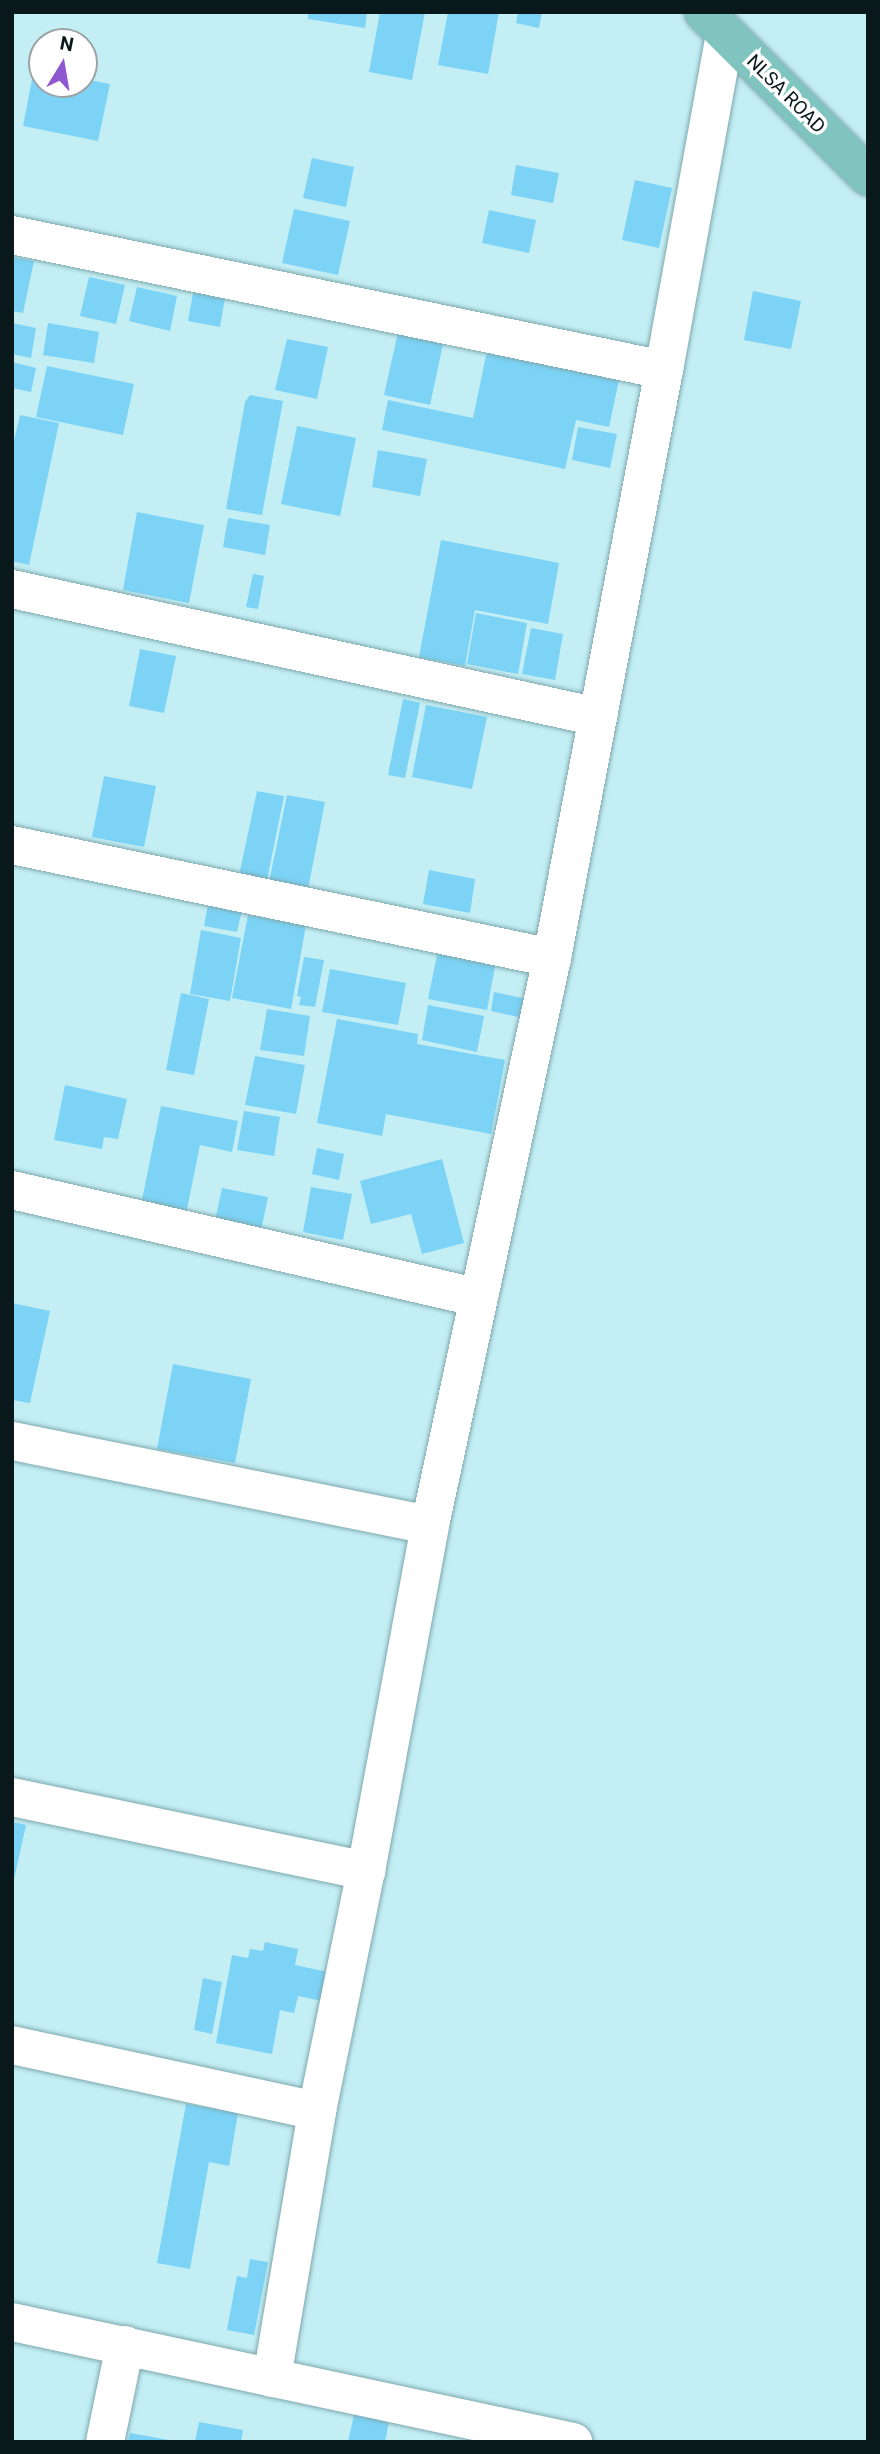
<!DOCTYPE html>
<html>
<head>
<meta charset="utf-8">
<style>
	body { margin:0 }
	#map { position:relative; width:880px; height:2454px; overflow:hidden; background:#c3eef4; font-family:Roboto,sans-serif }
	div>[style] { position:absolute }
	.building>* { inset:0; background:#7cd3f6 }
	.roads { filter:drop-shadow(0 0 2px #7fa8ad) drop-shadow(0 0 2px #7fa8ad) }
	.minor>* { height:38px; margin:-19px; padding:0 19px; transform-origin:19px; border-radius:19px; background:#fff }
	.major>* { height:38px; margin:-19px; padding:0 19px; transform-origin:19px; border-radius:19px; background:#80c4bf }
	span { translate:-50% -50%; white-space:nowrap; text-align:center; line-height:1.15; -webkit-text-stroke:7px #fff; paint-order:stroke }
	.street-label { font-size:19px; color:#08181b }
	.frame { position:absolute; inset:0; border:14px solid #08181b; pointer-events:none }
	.north { position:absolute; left:28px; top:28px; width:70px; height:70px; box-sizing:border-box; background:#fff; border:2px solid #9ca3a4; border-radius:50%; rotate:11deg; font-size:19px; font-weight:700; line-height:28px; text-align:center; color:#08181b }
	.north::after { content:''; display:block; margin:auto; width:24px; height:32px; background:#8e58d0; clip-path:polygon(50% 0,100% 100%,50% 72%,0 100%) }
</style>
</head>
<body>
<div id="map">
	<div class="building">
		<i style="clip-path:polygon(308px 12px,367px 12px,365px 28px,308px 19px)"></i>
		<i style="clip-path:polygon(380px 12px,425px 12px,412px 80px,369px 72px)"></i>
		<i style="clip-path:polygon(448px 12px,499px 12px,488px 74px,438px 65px)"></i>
		<i style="clip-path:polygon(518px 12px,542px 12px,539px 28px,516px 23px)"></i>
		<i style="clip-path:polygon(34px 69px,42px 71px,42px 84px,84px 84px,84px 79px,110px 84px,98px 141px,23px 126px)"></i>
		<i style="clip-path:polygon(312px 158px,354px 167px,346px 207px,303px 198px)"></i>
		<i style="clip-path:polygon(516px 165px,559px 173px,553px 203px,511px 195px)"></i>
		<i style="clip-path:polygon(635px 180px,672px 188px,659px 248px,622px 240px)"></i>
		<i style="clip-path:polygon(294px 209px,350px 221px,338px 275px,282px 263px)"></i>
		<i style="clip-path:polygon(489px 210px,536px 220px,529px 253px,482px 243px)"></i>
		<i style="clip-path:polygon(12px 257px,34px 261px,23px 313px,12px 311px)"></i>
		<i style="clip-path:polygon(89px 277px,125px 285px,116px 324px,80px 316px)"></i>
		<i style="clip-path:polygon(137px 287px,177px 296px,170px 331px,129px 321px)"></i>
		<i style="clip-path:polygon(753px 291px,801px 301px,791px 349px,744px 340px)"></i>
		<i style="clip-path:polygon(193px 293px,225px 298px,220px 327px,188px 321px)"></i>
		<i style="clip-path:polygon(12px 323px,36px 328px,31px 358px,12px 354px)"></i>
		<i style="clip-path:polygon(48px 323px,99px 332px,94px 363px,43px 355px)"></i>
		<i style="clip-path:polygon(398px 333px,443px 344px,430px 405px,384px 395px)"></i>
		<i style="clip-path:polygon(287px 339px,328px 347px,317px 399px,275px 390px)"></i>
		<i style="clip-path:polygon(487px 351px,619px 380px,609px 427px,576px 420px,565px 469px,382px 430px,388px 400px,473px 418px)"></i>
		<i style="clip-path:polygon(12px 362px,36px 368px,31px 392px,12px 388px)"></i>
		<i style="clip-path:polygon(47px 366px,134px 384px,123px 435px,36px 417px)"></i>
		<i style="clip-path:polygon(250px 395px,283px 401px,262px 515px,226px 509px,245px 402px)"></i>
		<i style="clip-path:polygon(20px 415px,59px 423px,29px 565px,12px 561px,12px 449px)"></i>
		<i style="clip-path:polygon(297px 426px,356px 438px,340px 516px,281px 504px)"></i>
		<i style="clip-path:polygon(578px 427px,617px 434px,610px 468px,572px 460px)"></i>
		<i style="clip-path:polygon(378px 450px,427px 459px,420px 496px,372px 487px)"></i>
		<i style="clip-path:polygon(137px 512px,204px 525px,189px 603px,123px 590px)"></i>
		<i style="clip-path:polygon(228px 518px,270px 525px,265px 555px,223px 547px)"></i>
		<i style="clip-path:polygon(441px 540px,559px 563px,548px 624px,475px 610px,465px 666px,419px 657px)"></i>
		<i style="clip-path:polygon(253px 574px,264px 576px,258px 609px,246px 607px)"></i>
		<i style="clip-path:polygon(476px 613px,527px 623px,518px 674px,467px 664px)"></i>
		<i style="clip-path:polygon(531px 628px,563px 634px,555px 680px,522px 674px)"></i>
		<i style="clip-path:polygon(140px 649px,176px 656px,164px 713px,129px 706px)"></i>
		<i style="clip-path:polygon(403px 699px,420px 703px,405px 778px,388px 775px)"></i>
		<i style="clip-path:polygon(426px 705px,487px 717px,472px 789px,412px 777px)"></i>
		<i style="clip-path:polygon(104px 776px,156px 786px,144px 847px,92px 837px)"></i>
		<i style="clip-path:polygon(257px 791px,284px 796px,264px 895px,237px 885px)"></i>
		<i style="clip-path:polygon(287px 795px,325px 802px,307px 894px,268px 887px)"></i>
		<i style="clip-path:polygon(429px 870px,475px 879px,470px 913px,423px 904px)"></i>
		<i style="clip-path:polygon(208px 904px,242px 910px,237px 932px,204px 926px)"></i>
		<i style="clip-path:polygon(248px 915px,306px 925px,291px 1009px,232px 998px)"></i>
		<i style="clip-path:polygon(201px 930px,241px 938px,230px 1001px,190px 994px)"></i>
		<i style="clip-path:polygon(438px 950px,496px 961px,487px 1010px,428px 999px)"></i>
		<i style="clip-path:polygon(304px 957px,324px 960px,315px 1007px,299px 1005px,301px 997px,297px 996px)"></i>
		<i style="clip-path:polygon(330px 969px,406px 983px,398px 1025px,322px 1012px)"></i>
		<i style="clip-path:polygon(494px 992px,527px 999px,523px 1018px,491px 1011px)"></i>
		<i style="clip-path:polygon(181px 993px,209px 999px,194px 1075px,166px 1070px)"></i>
		<i style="clip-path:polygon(428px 1005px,484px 1016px,477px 1052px,422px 1040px)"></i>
		<i style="clip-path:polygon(267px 1009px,310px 1016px,304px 1056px,260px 1050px)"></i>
		<i style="clip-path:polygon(337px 1019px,418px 1034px,417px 1044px,505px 1060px,491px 1134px,386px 1114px,382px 1136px,317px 1123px)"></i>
		<i style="clip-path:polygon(255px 1056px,305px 1065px,296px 1114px,245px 1105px)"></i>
		<i style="clip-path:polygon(65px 1085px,127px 1099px,118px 1139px,104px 1137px,102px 1149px,54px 1140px)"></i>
		<i style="clip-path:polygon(161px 1106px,238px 1121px,232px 1152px,200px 1145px,186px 1214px,141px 1205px)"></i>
		<i style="clip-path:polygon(244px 1111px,280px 1117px,274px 1156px,237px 1150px)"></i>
		<i style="clip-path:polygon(317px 1148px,344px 1154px,339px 1180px,312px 1174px)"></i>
		<i style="clip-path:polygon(442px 1159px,464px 1243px,422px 1254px,411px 1214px,371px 1224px,360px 1181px)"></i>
		<i style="clip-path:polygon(311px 1187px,352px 1194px,343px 1240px,303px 1232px)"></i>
		<i style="clip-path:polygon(222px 1188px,268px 1197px,260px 1235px,214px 1226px)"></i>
		<i style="clip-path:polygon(12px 1303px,50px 1311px,30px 1403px,12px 1400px)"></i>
		<i style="clip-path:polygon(173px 1364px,251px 1379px,235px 1463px,157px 1449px)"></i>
		<i style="clip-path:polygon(12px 1822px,26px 1825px,13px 1884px,12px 1884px)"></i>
		<i style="clip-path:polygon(265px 1942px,298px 1949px,295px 1965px,328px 1972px,322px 2001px,298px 1996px,294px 2013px,280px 2010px,272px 2054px,216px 2043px,232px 1955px,248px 1958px,250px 1949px,263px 1951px)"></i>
		<i style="clip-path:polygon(203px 1978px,222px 1982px,212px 2034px,194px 2030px)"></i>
		<i style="clip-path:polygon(186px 2104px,238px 2113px,229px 2166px,209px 2162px,190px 2269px,157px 2263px)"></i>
		<i style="clip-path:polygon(250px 2259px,268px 2262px,254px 2335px,227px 2330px,237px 2276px,247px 2278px)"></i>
		<i style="clip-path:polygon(355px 2410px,390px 2417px,385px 2442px,348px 2442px)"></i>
		<i style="clip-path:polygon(199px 2422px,243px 2430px,241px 2442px,195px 2442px)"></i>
		<i style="clip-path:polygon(130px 2433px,169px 2440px,168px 2442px,128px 2442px)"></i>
	</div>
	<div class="roads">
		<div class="minor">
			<i style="left:12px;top:235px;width:666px;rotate:11.7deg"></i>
			<i style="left:12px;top:589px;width:600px;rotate:12.32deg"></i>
			<i style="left:12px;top:845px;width:552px;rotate:11.82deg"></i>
			<i style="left:12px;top:1190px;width:477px;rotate:13deg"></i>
			<i style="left:12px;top:1441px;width:426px;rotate:11.4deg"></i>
			<i style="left:12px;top:1797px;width:362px;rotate:11.8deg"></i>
			<i style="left:12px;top:2045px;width:312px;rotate:12.2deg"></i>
			<i style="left:12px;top:2322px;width:574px;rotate:12.07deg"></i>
			<i style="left:272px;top:2378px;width:271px;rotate:-80.4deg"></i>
			<i style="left:317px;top:2111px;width:245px;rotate:-78.5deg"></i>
			<i style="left:366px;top:1871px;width:352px;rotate:-79.5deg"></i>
			<i style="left:430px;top:1525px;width:580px;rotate:-77.86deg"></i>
			<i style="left:552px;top:958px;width:599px;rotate:-79.22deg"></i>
			<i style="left:664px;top:370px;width:342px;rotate:-79.7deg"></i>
			<i style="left:105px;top:2442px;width:99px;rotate:-78.3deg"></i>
		</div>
		<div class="major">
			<i style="left:704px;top:12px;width:232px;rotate:45deg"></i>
		</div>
	</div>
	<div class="street-label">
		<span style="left:786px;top:94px;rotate:45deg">NLSA ROAD</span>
	</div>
	<div class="frame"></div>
	<div class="north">N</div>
</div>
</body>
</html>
